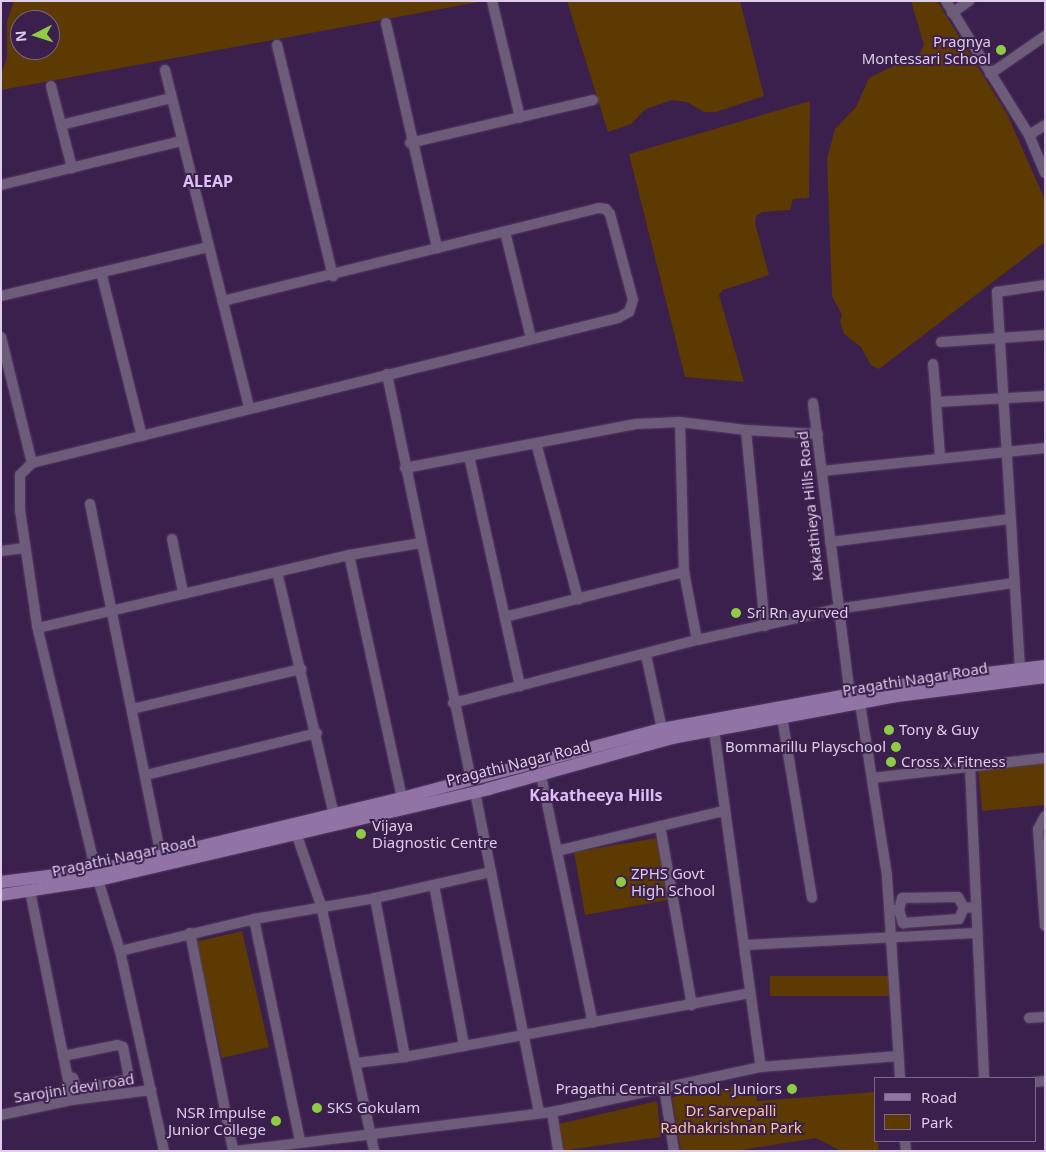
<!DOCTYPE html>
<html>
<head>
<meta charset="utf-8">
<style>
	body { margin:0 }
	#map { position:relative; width:1046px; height:1152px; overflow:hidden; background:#3b1f4c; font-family:"Noto Sans",sans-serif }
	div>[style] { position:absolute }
	.green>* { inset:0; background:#5d3a02 }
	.roads { filter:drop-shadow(0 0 1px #553b65) drop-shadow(0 0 1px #553b65) }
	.street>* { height:10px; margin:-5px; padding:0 5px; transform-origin:5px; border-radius:5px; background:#6d5b7a }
	.secondary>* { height:12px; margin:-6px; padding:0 6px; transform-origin:6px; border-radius:6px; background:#9174a5 }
	.dots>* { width:14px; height:14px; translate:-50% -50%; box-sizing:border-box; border:2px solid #3b1f4c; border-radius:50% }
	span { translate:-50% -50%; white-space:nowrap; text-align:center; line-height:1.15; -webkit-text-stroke:4px #3b1f4c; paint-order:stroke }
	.poi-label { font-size:15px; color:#ddcde9 }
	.right { translate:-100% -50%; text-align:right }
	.left { translate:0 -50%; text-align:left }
	.street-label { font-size:15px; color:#ddcde9 }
	.park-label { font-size:15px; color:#f7c790 }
	.neighbourhood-label { font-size:16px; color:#debef6; font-weight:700 }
	.frame { position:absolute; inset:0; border:2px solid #ddcde9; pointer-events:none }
	.legend { position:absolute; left:874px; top:1077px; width:162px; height:65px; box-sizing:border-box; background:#3b1f4c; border:1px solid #7c658b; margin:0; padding:6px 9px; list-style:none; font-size:15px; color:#ddcde9 }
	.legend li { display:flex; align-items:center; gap:10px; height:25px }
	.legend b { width:25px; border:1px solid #7c658b }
	.north { position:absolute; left:10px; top:10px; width:50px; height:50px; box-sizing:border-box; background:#3b1f4c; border:1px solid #7c658b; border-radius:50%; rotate:265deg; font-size:14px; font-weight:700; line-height:20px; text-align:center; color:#ddcde9 }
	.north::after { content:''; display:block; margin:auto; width:18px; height:22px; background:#8ecd43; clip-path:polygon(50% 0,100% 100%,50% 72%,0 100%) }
</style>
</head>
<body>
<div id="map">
	<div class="green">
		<i style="clip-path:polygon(evenodd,14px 1px,484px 1px,1px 90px,1px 74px,7px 58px,7px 22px,14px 1px,20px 20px,50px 20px,50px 50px,20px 50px,20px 20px)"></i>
		<i style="clip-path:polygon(567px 1px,740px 1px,764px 96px,716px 112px,704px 112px,687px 102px,672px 100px,646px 109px,631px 124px,608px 132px)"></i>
		<i style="clip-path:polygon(911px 1px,937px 1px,1007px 114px,1045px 200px,1045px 242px,879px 369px,871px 365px,861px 347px,844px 334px,840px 321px,842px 315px,832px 296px,827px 159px,835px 129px,856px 107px,869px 78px,920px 53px,924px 45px)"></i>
		<i style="clip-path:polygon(810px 101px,809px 198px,793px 199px,790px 210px,762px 212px,756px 216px,755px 223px,769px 275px,723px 290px,719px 295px,744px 382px,685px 377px,629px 154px)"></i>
		<i style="clip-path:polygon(1045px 761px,1045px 805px,982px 811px,978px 767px)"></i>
		<i style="clip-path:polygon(657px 838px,668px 900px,585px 915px,574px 852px)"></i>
		<i style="clip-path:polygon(242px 931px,269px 1047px,222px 1058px,195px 942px)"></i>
		<i style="clip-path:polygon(770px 976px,893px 976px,893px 996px,770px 996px)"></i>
		<i style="clip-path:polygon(755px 1083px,757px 1101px,875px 1092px,875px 1141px,878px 1141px,879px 1151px,841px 1151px,816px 1138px,735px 1151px,681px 1151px,672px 1097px)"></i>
		<i style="clip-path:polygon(657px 1101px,661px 1137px,560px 1151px,559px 1124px)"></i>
	</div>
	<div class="roads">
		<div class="street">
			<i style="left:492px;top:1px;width:120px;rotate:76.5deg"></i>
			<i style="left:946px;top:1px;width:158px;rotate:58.2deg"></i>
			<i style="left:1029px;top:135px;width:41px;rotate:67.2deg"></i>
			<i style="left:952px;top:13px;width:21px;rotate:-35deg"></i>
			<i style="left:386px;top:23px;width:231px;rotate:77.2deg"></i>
			<i style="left:277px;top:45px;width:238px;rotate:76.4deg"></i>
			<i style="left:165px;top:70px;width:348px;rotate:76deg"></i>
			<i style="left:990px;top:74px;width:67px;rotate:-34.6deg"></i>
			<i style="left:51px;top:86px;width:85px;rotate:75.6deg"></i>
			<i style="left:61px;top:125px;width:113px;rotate:-13.8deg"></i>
			<i style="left:1029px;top:135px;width:19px;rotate:-32deg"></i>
			<i style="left:410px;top:143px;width:188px;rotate:-13.2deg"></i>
			<i style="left:1px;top:185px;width:185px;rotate:-13.7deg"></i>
			<i style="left:505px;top:232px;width:109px;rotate:76.2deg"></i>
			<i style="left:101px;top:272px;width:169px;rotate:76deg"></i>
			<i style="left:1px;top:296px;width:213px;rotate:-13.3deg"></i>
			<i style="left:1px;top:337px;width:130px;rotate:76.2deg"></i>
			<i style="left:941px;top:342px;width:104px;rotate:-3.9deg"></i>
			<i style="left:933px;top:364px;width:38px;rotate:85deg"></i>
			<i style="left:936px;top:402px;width:109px;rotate:-3.2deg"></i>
			<i style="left:387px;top:374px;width:414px;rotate:78.3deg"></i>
			<i style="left:936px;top:402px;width:55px;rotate:85.8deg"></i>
			<i style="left:813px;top:403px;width:293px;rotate:82.8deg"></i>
			<i style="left:680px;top:422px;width:150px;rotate:88.5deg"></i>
			<i style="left:684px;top:572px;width:69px;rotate:79.2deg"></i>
			<i style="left:746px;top:430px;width:197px;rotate:84.5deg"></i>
			<i style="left:536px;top:443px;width:162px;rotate:74.9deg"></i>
			<i style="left:469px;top:456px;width:236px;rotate:77.5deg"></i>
			<i style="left:405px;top:468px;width:235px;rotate:-10.8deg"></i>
			<i style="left:636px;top:424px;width:44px;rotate:-2.6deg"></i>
			<i style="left:680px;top:422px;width:66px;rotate:6.9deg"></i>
			<i style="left:746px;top:430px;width:72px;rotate:3.2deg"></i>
			<i style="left:822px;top:471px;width:224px;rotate:-5.9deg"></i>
			<i style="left:90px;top:504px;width:359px;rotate:78.6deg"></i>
			<i style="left:172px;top:539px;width:54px;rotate:78.3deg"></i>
			<i style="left:830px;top:542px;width:181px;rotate:-7.3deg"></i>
			<i style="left:1px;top:551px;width:24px;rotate:-7deg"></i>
			<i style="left:349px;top:555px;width:249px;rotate:77.7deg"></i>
			<i style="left:277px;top:572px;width:250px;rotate:76.8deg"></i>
			<i style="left:505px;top:617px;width:185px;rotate:-14.1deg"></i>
			<i style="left:38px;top:628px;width:319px;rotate:-13.2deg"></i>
			<i style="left:349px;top:555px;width:73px;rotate:-9.5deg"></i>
			<i style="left:646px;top:655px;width:76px;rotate:77.8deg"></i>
			<i style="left:1020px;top:669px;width:378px;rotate:-93.5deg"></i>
			<i style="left:997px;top:292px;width:49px;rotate:-8.3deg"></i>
			<i style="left:453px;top:703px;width:252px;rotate:-14.5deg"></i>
			<i style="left:697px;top:640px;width:143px;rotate:-12.5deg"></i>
			<i style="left:837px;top:609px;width:179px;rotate:-8.4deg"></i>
			<i style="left:860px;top:703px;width:175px;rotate:81.1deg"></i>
			<i style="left:887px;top:876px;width:202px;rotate:86.3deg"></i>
			<i style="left:132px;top:709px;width:174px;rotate:-13.3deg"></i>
			<i style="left:782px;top:717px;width:183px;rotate:80.6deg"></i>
			<i style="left:714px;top:730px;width:340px;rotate:82.1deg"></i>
			<i style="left:970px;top:767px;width:311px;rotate:87.4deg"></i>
			<i style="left:146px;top:775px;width:176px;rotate:-13.8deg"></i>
			<i style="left:541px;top:775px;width:253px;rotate:78.2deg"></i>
			<i style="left:872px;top:778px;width:174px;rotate:-6.6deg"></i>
			<i style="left:475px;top:792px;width:327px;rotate:78.7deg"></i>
			<i style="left:1045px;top:816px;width:15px;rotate:118deg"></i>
			<i style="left:1038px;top:829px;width:97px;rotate:85.9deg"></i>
			<i style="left:660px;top:826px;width:182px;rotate:79.9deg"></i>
			<i style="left:296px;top:833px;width:76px;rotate:70.9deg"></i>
			<i style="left:321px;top:905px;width:252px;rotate:77.8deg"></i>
			<i style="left:557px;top:851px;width:172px;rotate:-13.5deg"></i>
			<i style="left:434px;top:885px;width:164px;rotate:79.4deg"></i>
			<i style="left:30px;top:891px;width:213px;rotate:78.6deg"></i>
			<i style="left:375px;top:898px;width:162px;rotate:79.3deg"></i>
			<i style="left:890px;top:910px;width:9px"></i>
			<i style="left:899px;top:910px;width:12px;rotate:-76deg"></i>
			<i style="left:902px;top:898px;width:56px;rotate:-1deg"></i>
			<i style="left:958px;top:897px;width:13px;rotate:61deg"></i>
			<i style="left:964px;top:908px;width:11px;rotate:-5deg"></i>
			<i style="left:899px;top:910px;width:14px;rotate:73deg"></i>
			<i style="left:903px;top:923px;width:56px;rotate:-4.1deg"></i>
			<i style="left:959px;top:919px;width:12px;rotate:-66deg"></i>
			<i style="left:254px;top:919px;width:227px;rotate:78.3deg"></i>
			<i style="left:190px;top:933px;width:222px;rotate:78.8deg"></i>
			<i style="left:745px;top:945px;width:230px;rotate:-3deg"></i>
			<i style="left:120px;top:951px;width:138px;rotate:-13.4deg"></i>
			<i style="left:254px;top:919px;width:123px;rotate:-9.8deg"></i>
			<i style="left:375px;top:898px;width:119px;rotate:-12.6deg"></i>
			<i style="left:1029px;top:1018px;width:16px;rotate:-4deg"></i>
			<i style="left:63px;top:1056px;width:55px;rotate:-11.5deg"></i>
			<i style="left:117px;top:1045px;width:6px;rotate:18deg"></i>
			<i style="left:123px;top:1047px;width:33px;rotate:79deg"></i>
			<i style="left:129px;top:1079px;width:53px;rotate:168.1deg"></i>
			<i style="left:77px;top:1090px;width:13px;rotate:-108deg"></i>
			<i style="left:356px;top:1063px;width:49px;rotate:-7deg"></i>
			<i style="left:405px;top:1057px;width:351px;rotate:-10.5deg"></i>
			<i style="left:1035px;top:1082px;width:10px;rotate:-6deg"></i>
			<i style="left:664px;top:1087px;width:65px;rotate:81.1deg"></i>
			<i style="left:552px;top:1112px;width:39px;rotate:81deg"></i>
			<i style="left:1px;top:1115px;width:73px;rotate:-11.9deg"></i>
			<i style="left:72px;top:1100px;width:80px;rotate:-7.2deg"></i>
			<i style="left:905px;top:1141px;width:10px;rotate:84deg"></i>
			<i style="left:164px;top:1151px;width:205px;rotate:-102.4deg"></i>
			<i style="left:120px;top:951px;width:74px;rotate:-107.2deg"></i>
			<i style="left:98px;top:880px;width:262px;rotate:-103.5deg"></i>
			<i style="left:37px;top:625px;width:116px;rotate:-98.4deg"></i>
			<i style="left:20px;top:510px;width:35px;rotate:-90deg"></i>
			<i style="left:20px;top:475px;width:17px;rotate:-45deg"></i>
			<i style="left:32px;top:463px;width:604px;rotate:-13.9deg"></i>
			<i style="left:618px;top:318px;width:13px;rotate:-29deg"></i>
			<i style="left:629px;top:312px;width:13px;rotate:-72deg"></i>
			<i style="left:633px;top:300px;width:89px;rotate:-105deg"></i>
			<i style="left:610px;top:214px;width:6px;rotate:-129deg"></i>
			<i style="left:606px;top:209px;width:7px;rotate:-172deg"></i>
			<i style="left:599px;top:208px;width:388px;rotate:166.1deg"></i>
			<i style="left:235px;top:1151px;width:319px;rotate:-7deg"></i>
			<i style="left:552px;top:1112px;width:214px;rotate:-12.2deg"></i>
			<i style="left:761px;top:1067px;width:138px;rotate:-4.6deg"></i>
		</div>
		<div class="secondary">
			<i style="left:1px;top:882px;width:96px;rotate:-7.2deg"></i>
			<i style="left:96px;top:870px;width:79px;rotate:-12.4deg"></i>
			<i style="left:173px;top:853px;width:236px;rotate:-13.5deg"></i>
			<i style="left:402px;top:798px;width:269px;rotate:-14.9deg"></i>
			<i style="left:662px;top:729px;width:272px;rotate:-10.4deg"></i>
			<i style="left:930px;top:680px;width:116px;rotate:-6.9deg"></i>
			<i style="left:1px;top:895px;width:98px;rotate:-8.8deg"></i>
			<i style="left:98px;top:880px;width:400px;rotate:-13.1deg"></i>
			<i style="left:488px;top:789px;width:191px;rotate:-15.5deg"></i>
			<i style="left:672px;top:738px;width:229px;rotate:-10.6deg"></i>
			<i style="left:897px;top:696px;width:149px;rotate:-7.3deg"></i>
		</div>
	</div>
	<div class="dots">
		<i style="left:1001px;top:50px;background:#8ecd43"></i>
		<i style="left:736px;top:613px;background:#8ecd43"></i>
		<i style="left:889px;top:730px;background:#8ecd43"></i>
		<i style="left:896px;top:747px;background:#8ecd43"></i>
		<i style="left:891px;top:762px;background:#8ecd43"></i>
		<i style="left:361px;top:834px;background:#8ecd43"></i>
		<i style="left:621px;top:882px;background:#8ecd43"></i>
		<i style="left:792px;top:1089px;background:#8ecd43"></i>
		<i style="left:317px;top:1108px;background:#8ecd43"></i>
		<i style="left:276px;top:1121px;background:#8ecd43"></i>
	</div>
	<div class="poi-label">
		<span class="right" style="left:991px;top:50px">Pragnya<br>Montessari School</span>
		<span class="left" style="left:747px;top:613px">Sri Rn ayurved</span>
		<span class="left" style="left:899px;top:730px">Tony &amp; Guy</span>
		<span class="right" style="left:886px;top:747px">Bommarillu Playschool</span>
		<span class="left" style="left:901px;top:762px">Cross X Fitness</span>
		<span class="left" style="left:372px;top:834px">Vijaya<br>Diagnostic Centre</span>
		<span class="left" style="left:631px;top:882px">ZPHS Govt<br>High School</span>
		<span class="right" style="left:782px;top:1089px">Pragathi Central School - Juniors</span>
		<span class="left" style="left:327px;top:1108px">SKS Gokulam</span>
		<span class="right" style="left:266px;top:1121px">NSR Impulse<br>Junior College</span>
	</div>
	<div class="street-label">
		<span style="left:810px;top:506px;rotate:-96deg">Kakathieya Hills Road</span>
		<span style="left:915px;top:679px;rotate:-9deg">Pragathi Nagar Road</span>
		<span style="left:518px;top:763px;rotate:-14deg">Pragathi Nagar Road</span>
		<span style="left:124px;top:856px;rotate:-12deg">Pragathi Nagar Road</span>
		<span style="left:74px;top:1088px;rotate:-9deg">Sarojini devi road</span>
	</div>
	<div class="park-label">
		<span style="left:731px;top:1119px">Dr. Sarvepalli<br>Radhakrishnan Park</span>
	</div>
	<div class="neighbourhood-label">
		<span style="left:208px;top:181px">ALEAP</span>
		<span style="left:596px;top:795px">Kakatheeya Hills</span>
	</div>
	<div class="frame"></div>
	<ul class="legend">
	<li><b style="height:6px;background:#9174a5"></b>Road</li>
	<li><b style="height:14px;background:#5d3a02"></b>Park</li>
	</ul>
	<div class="north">N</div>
</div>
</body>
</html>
